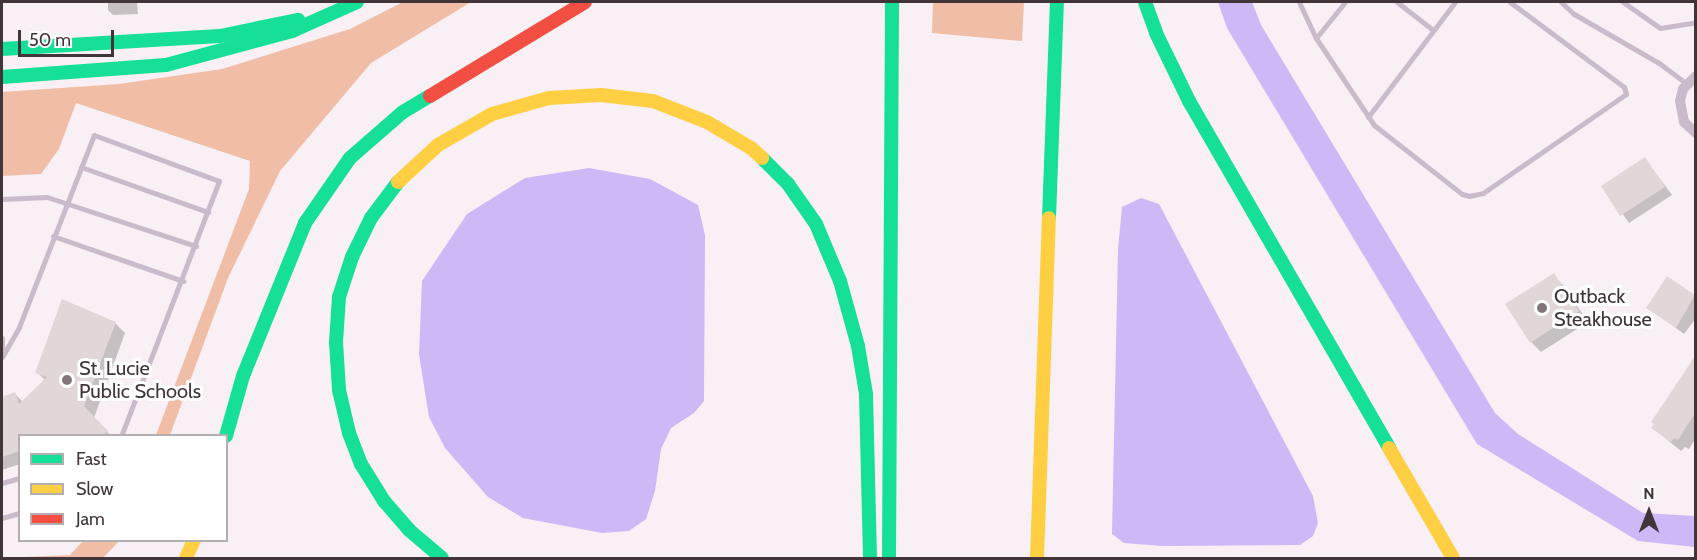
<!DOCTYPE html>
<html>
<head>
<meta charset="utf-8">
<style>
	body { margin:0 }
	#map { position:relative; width:1697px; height:560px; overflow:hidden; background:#f8f0f4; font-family:Cabin,sans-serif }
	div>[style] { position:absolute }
	.forest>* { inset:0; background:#f0bda6 }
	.water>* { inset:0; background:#ccb9f5 }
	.shadow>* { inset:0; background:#0003 }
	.building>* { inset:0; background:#e2d7d8 }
	.lane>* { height:5px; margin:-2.5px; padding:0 2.5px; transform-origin:2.5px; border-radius:2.5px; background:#cabbca }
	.street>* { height:10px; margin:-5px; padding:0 5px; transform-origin:5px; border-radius:5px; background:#cabbca }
	.fast>* { height:14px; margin:-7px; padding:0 7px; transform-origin:7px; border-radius:7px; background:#16e098 }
	.slow>* { height:14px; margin:-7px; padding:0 7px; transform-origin:7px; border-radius:7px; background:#ffcf43 }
	.jam>* { height:14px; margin:-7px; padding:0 7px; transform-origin:7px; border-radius:7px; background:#f24e42 }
	.dots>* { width:16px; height:16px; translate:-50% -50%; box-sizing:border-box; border:3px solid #fff; border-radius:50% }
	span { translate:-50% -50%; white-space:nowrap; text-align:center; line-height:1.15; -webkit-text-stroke:6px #fff; paint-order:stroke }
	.poi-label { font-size:20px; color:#42353a }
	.left { translate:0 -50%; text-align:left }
	.frame { position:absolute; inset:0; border:3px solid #42353a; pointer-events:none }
	.legend { position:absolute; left:18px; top:434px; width:210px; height:108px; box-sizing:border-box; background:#fff; border:2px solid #b3aeb0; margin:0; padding:8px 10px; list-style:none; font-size:18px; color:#42353a }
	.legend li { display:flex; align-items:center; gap:12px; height:30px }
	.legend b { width:30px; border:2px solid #b3aeb0 }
	.north { position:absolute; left:1619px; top:482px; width:60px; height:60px; -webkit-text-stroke:4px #fff; paint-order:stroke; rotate:0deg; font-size:16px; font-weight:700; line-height:24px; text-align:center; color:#42353a }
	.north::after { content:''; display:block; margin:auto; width:21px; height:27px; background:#42353a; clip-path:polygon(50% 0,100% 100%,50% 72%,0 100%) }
	.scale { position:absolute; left:18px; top:30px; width:96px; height:27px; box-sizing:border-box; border:3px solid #42353a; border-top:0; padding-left:8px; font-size:18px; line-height:21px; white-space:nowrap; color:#42353a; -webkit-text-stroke:4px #fff; paint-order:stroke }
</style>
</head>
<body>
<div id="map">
	<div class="forest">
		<i style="clip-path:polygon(403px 2px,471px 2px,371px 63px,280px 171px,228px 278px,170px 435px,156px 435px,249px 189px,250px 161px,76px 103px,59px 149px,41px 174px,2px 176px,2px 92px,119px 84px,222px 69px,350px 29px)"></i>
		<i style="clip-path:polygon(933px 2px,1024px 2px,1022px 41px,932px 33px)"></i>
		<i style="clip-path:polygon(84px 540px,119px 541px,103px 558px,2px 558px,70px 555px)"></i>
	</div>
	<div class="water">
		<i style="clip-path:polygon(1218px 2px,1252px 2px,1261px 25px,1495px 413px,1518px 434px,1643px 513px,1695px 516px,1695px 547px,1638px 541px,1477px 444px,1227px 28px)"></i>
		<i style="clip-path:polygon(589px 168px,650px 179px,698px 205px,705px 235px,704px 401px,694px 413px,671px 428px,661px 449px,655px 491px,646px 519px,629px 531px,602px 533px,523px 518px,488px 497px,445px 448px,429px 417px,419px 354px,422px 281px,467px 214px,525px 178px)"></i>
		<i style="clip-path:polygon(1141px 198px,1159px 204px,1313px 496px,1318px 523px,1313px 536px,1300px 545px,1162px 546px,1124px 543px,1112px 534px,1118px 249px,1122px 207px)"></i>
	</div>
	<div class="shadow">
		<i style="clip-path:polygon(108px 2px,137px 2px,138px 14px,113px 15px,108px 10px)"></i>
		<i style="clip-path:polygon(1645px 159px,1672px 195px,1629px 223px,1603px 187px)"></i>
		<i style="clip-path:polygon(1553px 275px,1563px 285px,1588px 322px,1541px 352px,1531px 342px)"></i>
		<i style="clip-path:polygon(1667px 278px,1696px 297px,1696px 318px,1684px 334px,1648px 307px)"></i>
		<i style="clip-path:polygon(115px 323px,125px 333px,94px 418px,111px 436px,42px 436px,29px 421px,33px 436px,20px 436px,20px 464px,2px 470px,2px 398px,15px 394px,23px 402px,45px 380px,37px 372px)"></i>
		<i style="clip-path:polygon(1696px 359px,1696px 438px,1689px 449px,1685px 447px,1681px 451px,1653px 428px,1656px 425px,1653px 422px)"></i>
	</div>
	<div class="building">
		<i style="clip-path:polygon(1645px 157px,1665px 187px,1620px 216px,1601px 186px)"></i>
		<i style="clip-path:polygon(1554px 273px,1579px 311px,1530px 343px,1505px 304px)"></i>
		<i style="clip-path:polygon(1667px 276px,1695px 295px,1676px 328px,1646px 308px)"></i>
		<i style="clip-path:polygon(62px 299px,116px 322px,84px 406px,108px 431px,103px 435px,20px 435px,20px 451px,2px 457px,2px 397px,15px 392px,19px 404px,47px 377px,35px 373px)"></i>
		<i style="clip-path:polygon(1695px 356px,1695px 413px,1678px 440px,1674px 438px,1671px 442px,1651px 428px,1654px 424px,1651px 422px)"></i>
	</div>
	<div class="lane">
		<i style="left:1299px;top:2px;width:40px;rotate:65deg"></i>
		<i style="left:1316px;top:38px;width:105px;rotate:56.3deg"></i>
		<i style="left:1374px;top:125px;width:112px;rotate:38.1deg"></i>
		<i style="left:1462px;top:194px;width:7px;rotate:16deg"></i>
		<i style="left:1469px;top:196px;width:14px;rotate:-12deg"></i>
		<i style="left:1483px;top:193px;width:174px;rotate:-34.7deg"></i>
		<i style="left:1626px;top:94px;width:7px;rotate:-106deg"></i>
		<i style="left:1624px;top:87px;width:142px;rotate:-143.3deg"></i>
		<i style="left:1397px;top:2px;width:46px;rotate:37.9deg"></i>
		<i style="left:1561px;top:2px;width:18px;rotate:43deg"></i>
		<i style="left:1574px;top:14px;width:98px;rotate:30deg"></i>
		<i style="left:1659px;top:63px;width:35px;rotate:37deg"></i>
		<i style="left:1623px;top:2px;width:45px;rotate:35.1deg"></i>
		<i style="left:1660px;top:28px;width:36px;rotate:-9deg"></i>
		<i style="left:1316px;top:38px;width:46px;rotate:-51.1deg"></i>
		<i style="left:1368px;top:117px;width:144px;rotate:-52.9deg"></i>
		<i style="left:81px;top:167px;width:135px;rotate:19.5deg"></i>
		<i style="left:2px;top:199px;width:45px;rotate:-2.5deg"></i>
		<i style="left:47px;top:197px;width:157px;rotate:18.2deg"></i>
		<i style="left:53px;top:236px;width:138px;rotate:19.1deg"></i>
		<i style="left:2px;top:338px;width:18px;rotate:90deg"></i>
		<i style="left:2px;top:357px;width:34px;rotate:-60deg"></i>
		<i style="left:19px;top:327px;width:206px;rotate:-68.7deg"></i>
		<i style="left:94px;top:135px;width:133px;rotate:20.2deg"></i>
		<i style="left:219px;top:181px;width:273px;rotate:111deg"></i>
		<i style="left:2px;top:483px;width:19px;rotate:-16deg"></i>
		<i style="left:2px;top:518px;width:19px;rotate:-16deg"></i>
	</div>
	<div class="street">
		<i style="left:1696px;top:76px;width:18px;rotate:135deg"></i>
		<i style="left:1683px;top:89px;width:12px;rotate:104deg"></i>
		<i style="left:1680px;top:101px;width:21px;rotate:79deg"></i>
		<i style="left:1684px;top:122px;width:16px;rotate:43deg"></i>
	</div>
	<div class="fast">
		<i style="left:1145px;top:2px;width:33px;rotate:70deg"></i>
		<i style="left:1156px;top:33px;width:76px;rotate:64.1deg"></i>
		<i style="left:1189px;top:101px;width:401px;rotate:60deg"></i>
		<i style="left:2px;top:49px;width:218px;rotate:-3.4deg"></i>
		<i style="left:220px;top:36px;width:80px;rotate:-11.6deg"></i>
		<i style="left:2px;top:77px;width:164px;rotate:-4.2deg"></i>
		<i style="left:166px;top:65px;width:131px;rotate:-15.1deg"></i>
		<i style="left:292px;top:31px;width:71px;rotate:-24deg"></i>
		<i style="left:762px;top:158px;width:37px;rotate:45deg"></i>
		<i style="left:788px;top:184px;width:49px;rotate:55deg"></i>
		<i style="left:816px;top:224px;width:62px;rotate:67.2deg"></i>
		<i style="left:840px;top:281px;width:67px;rotate:74.5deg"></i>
		<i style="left:858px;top:346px;width:49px;rotate:80.5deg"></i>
		<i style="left:866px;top:394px;width:164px;rotate:88.6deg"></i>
		<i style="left:398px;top:182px;width:45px;rotate:126.9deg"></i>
		<i style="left:371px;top:218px;width:43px;rotate:116deg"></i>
		<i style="left:352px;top:257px;width:42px;rotate:108deg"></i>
		<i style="left:339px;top:297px;width:45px;rotate:93.8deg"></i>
		<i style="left:336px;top:342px;width:48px;rotate:86.4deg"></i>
		<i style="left:339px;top:390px;width:44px;rotate:76.9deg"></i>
		<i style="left:349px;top:433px;width:33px;rotate:69deg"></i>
		<i style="left:361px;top:464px;width:44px;rotate:58.1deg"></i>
		<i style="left:384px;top:501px;width:38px;rotate:49deg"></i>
		<i style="left:409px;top:530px;width:43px;rotate:40.3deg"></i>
		<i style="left:1049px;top:218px;width:216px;rotate:-87.9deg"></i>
		<i style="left:226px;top:436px;width:62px;rotate:-74.2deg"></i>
		<i style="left:243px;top:376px;width:165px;rotate:-67.9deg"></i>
		<i style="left:305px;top:223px;width:79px;rotate:-55.3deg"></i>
		<i style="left:350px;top:158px;width:70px;rotate:-41deg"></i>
		<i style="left:403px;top:112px;width:31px;rotate:-31deg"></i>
		<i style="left:889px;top:558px;width:556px;rotate:-89.69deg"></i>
	</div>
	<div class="slow">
		<i style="left:398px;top:182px;width:54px;rotate:-42.8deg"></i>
		<i style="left:438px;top:145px;width:62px;rotate:-29.9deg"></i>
		<i style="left:492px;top:114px;width:59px;rotate:-15.7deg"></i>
		<i style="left:549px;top:98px;width:52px;rotate:-3.3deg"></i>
		<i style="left:601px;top:95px;width:52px;rotate:6.6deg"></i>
		<i style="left:653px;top:101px;width:58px;rotate:21.3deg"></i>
		<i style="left:707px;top:122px;width:51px;rotate:30.6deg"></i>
		<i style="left:751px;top:148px;width:15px;rotate:42deg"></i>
		<i style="left:1389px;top:448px;width:127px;rotate:59.8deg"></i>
		<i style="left:186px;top:558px;width:20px;rotate:-66deg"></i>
		<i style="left:1037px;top:558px;width:340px;rotate:-88deg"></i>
	</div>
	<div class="jam">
		<i style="left:430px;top:96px;width:181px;rotate:-31.2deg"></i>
	</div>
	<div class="dots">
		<i style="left:1542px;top:308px;background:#82767b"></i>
		<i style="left:67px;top:380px;background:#82767b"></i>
	</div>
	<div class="poi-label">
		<span class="left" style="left:1554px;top:308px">Outback<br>Steakhouse</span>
		<span class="left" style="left:79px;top:380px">St. Lucie<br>Public Schools</span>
	</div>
	<div class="frame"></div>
	<ul class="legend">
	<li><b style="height:8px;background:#16e098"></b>Fast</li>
	<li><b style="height:8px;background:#ffcf43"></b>Slow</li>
	<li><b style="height:8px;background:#f24e42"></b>Jam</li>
	</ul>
	<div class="north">N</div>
	<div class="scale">50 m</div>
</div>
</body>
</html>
